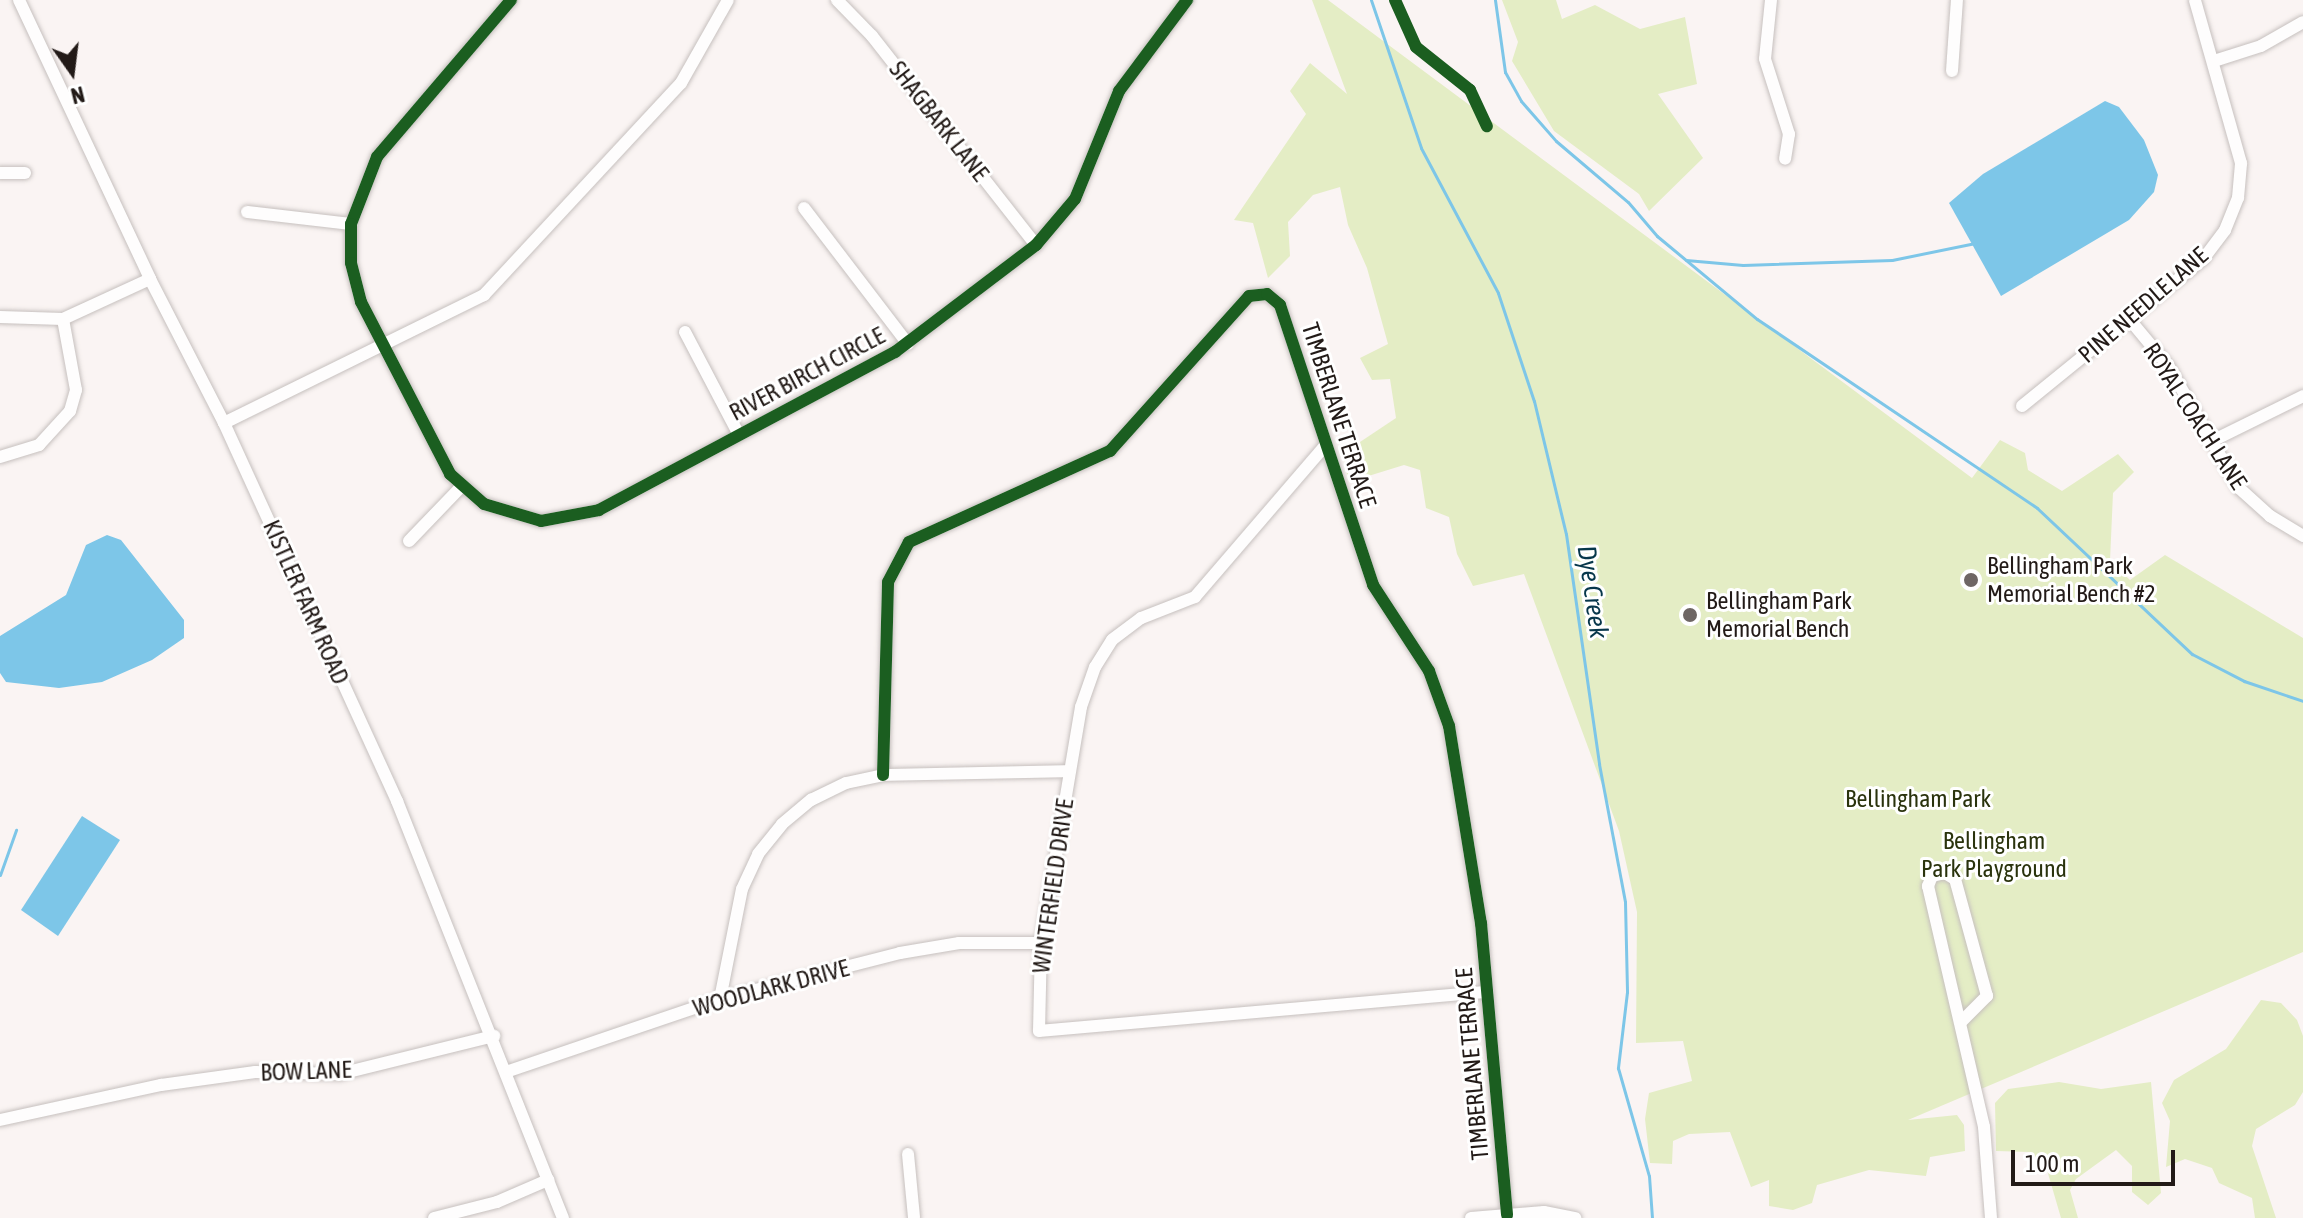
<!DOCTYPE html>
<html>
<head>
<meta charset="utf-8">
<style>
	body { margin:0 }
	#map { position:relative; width:2303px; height:1218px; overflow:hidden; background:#faf4f3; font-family:"Asap Condensed",sans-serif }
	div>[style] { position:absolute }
	.green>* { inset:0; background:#e4edc5 }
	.water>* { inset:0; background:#7dc6e8 }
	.stream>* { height:3px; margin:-1.5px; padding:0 1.5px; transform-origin:1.5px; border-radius:1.5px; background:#7dc6e8 }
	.roads { filter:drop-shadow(0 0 2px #c6c0be) drop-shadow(0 0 2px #c6c0be) }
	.minor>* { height:12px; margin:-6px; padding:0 6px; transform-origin:6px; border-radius:6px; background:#fefdfd }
	.cycleway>* { height:12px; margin:-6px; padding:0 6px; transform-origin:6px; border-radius:6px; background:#1b5e20 }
	.dots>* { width:22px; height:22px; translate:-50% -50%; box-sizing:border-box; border:4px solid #fff; border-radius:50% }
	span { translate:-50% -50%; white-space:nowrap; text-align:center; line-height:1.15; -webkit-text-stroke:6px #fff; paint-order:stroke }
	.street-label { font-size:24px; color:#221a17 }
	.poi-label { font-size:24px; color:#221a17 }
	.left { translate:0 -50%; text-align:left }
	.park-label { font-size:24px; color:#2a330d }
	.water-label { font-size:26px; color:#07374b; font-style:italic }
	.north { position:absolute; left:32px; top:32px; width:80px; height:80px; -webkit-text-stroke:6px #fff; paint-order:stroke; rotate:166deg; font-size:22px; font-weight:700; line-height:32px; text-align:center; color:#221a17 }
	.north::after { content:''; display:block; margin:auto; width:28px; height:36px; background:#221a17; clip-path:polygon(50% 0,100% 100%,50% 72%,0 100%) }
	.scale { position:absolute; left:2011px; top:1150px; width:164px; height:36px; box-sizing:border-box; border:4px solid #221a17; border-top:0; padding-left:10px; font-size:24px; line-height:28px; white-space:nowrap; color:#221a17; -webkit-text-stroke:6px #fff; paint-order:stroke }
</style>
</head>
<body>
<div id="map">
	<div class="green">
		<i style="clip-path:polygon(1312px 0,1328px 0,1972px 478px,2000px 440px,2025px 453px,2028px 470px,2062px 491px,2118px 454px,2134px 472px,2113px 493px,2110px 561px,2130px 580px,2165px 555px,2303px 638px,2303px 952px,1908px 1120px,1957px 1115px,1964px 1125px,1965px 1151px,1930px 1157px,1926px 1176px,1869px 1170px,1817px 1185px,1812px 1203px,1793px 1210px,1769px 1206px,1769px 1180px,1751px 1187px,1730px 1132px,1689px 1134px,1673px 1141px,1672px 1164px,1650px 1163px,1645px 1119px,1649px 1093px,1692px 1081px,1683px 1041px,1636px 1043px,1637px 912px,1619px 831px,1524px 574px,1473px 586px,1457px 554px,1449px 517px,1426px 508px,1420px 470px,1404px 465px,1349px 482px,1342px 454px,1396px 418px,1390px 379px,1372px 380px,1360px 358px,1388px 344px,1367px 268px,1348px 225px,1340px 187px,1313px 195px,1288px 222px,1290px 256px,1268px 278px,1253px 223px,1234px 220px,1306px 114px,1290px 91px,1310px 63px,1347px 94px)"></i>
		<i style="clip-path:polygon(1502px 0,1556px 0,1562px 19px,1595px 5px,1640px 29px,1685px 17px,1697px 84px,1658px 94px,1703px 158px,1649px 211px,1639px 194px,1554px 131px,1512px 61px,1518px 42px)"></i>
		<i style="clip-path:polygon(2261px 1000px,2281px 1003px,2297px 1020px,2303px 1036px,2303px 1092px,2295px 1105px,2256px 1129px,2252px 1146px,2276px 1218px,2255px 1218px,2252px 1198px,2219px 1183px,2212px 1168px,2185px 1159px,2166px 1167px,2170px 1121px,2162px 1103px,2174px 1080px,2226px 1049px)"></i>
		<i style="clip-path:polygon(2059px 1082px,2101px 1089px,2151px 1082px,2161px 1193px,2148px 1205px,2132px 1192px,2132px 1166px,2116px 1150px,2076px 1179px,2070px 1190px,2078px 1218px,2061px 1218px,2047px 1170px,2029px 1152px,1996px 1151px,1995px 1103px,2008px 1089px)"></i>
	</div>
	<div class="water">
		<i style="clip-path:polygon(2105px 101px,2119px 107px,2144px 140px,2158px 175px,2154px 192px,2129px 220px,2001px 296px,1949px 203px,1983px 174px)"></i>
		<i style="clip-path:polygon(107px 535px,121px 540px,184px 620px,184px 638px,152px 660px,102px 682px,59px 688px,6px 682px,0 673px,0 636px,66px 595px,86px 545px)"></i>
		<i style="clip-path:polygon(82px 816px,120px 840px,58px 936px,21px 910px)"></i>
	</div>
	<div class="stream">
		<i style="left:1371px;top:0;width:156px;rotate:71.3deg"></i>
		<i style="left:1421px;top:148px;width:164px;rotate:62deg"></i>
		<i style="left:1498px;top:293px;width:114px;rotate:71.6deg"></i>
		<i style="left:1534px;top:401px;width:137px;rotate:76.5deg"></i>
		<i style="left:1566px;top:534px;width:232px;rotate:81.8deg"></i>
		<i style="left:1599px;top:764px;width:140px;rotate:79.3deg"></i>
		<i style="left:1625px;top:902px;width:90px;rotate:88.7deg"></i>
		<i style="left:1627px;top:992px;width:77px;rotate:96.8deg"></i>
		<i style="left:1618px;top:1068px;width:112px;rotate:74deg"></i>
		<i style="left:1649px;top:1176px;width:42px;rotate:85.9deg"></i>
		<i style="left:1495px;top:0;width:73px;rotate:82.1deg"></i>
		<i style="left:1505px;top:72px;width:33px;rotate:61deg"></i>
		<i style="left:1521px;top:101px;width:53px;rotate:48.8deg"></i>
		<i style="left:1556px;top:141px;width:94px;rotate:40.3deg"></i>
		<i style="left:1628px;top:202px;width:45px;rotate:49.5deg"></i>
		<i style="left:1657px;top:236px;width:130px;rotate:39.7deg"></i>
		<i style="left:1757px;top:319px;width:338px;rotate:34deg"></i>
		<i style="left:2037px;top:508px;width:213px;rotate:43.3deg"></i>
		<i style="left:2192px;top:654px;width:59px;rotate:27.4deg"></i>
		<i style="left:2244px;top:681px;width:62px;rotate:18.7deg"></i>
		<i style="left:1686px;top:260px;width:57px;rotate:5deg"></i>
		<i style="left:1743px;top:265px;width:149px;rotate:-1.9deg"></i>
		<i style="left:1892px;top:260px;width:85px;rotate:-11.6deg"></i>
		<i style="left:0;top:875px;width:48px;rotate:-70.4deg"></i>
	</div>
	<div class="roads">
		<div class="minor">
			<i style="left:19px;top:0;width:308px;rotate:64.8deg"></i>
			<i style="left:150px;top:279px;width:162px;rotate:62.8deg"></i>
			<i style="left:224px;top:423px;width:416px;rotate:65.4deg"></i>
			<i style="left:397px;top:801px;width:449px;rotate:68.3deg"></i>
			<i style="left:511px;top:0;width:206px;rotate:130.5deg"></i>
			<i style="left:377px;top:157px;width:72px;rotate:111.2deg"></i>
			<i style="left:351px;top:224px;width:39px;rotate:90deg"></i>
			<i style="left:351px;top:263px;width:40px;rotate:75.6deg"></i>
			<i style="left:361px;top:302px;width:194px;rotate:62.6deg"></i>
			<i style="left:450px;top:474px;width:45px;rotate:41.4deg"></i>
			<i style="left:484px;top:504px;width:59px;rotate:16.6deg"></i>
			<i style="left:541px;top:521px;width:59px;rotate:-10.7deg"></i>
			<i style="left:599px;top:510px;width:336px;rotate:-28.1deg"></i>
			<i style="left:895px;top:352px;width:177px;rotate:-37.2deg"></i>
			<i style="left:1036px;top:245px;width:60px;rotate:-49.7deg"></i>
			<i style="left:1075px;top:199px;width:117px;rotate:-67.8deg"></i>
			<i style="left:1119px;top:91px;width:114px;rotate:-53.2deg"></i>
			<i style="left:837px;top:0;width:50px;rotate:45.8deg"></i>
			<i style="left:872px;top:36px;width:266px;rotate:51.9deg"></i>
			<i style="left:1771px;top:0;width:59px;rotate:95.8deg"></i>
			<i style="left:1765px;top:59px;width:79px;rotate:72.3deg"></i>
			<i style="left:1789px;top:134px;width:25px;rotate:99deg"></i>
			<i style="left:2214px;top:61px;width:49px;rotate:-17.7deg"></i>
			<i style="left:2261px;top:46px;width:48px;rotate:-29.7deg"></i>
			<i style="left:1952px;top:71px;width:71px;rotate:-86deg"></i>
			<i style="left:0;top:173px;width:25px"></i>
			<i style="left:804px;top:208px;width:171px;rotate:52.6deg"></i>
			<i style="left:247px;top:212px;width:105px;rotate:6.6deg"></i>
			<i style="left:0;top:317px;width:63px;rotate:1.8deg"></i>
			<i style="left:63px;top:319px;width:96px;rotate:-24.7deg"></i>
			<i style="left:2130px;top:320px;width:61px;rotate:50.3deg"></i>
			<i style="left:2169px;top:367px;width:140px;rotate:60deg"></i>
			<i style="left:2239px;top:488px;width:42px;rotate:42.1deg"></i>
			<i style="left:2270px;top:516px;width:39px;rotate:31deg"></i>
			<i style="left:685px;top:332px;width:116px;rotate:62.3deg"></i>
			<i style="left:2022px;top:406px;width:235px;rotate:-39.1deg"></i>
			<i style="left:2204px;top:258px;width:35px;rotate:-53deg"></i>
			<i style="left:2225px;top:230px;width:35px;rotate:-68deg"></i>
			<i style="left:2238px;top:198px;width:35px;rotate:-85deg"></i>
			<i style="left:2241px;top:163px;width:169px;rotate:-105.8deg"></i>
			<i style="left:224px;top:423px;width:290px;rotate:-26.2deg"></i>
			<i style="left:484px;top:295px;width:289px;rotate:-47.1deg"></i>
			<i style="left:681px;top:83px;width:95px;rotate:-60.5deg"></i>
			<i style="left:2210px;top:442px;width:104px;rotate:-26.3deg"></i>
			<i style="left:1324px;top:447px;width:198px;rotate:130.7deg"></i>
			<i style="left:1195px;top:597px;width:58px;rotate:158.7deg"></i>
			<i style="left:1141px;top:618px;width:36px;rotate:143deg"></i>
			<i style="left:1112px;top:640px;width:32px;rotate:122deg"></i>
			<i style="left:1095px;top:667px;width:42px;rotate:109.3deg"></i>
			<i style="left:1081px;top:707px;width:239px;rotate:99.6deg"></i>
			<i style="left:1041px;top:943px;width:88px;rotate:91.3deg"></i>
			<i style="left:1039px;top:1031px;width:450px;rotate:-5deg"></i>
			<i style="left:0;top:457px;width:41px;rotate:-17.1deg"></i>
			<i style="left:39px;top:445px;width:46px;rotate:-47.6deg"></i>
			<i style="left:70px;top:411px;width:22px;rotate:-74deg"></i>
			<i style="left:76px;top:390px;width:72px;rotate:-100.4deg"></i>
			<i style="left:409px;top:541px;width:75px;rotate:-46.1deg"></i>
			<i style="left:883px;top:775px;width:193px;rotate:-88.5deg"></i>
			<i style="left:888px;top:582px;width:45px;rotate:-62.3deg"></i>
			<i style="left:909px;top:542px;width:221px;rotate:-24.4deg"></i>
			<i style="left:1110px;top:451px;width:208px;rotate:-48.1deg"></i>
			<i style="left:1249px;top:296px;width:18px;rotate:-6deg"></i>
			<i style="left:1267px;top:294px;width:17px;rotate:40deg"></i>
			<i style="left:1280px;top:305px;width:295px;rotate:71.6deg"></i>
			<i style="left:1373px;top:585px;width:103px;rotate:56.9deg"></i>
			<i style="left:1429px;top:671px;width:59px;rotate:70deg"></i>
			<i style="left:1449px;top:726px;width:200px;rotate:80.8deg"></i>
			<i style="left:1481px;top:923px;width:293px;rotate:84.9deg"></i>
			<i style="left:720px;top:999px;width:112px;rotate:-78.7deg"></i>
			<i style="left:742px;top:889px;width:38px;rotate:-65deg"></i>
			<i style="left:758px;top:854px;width:38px;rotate:-51deg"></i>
			<i style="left:782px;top:824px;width:38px;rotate:-40deg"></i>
			<i style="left:811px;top:800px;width:39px;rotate:-26deg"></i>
			<i style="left:846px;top:783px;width:38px;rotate:-12deg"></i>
			<i style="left:883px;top:775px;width:186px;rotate:-1.2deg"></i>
			<i style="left:1961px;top:1022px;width:37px;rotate:-45deg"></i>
			<i style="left:1987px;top:996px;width:121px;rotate:-105.3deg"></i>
			<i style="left:1955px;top:879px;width:12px;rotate:-149deg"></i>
			<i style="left:1945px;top:873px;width:13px;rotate:167deg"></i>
			<i style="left:1932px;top:876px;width:11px;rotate:112deg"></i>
			<i style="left:1928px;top:886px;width:247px;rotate:76.9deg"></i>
			<i style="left:1984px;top:1127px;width:91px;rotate:85.6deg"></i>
			<i style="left:509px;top:1071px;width:223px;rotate:-18.8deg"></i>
			<i style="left:720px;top:999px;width:186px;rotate:-14.3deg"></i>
			<i style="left:900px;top:953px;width:60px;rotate:-9.6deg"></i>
			<i style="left:959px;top:943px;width:82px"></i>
			<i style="left:0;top:1120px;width:165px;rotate:-12.3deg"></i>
			<i style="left:161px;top:1085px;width:95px;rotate:-7.9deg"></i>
			<i style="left:255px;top:1072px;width:85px;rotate:1.3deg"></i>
			<i style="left:340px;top:1074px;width:159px;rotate:-13.9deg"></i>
			<i style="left:908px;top:1154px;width:64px;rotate:84.6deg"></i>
			<i style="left:434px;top:1218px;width:65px;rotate:-14.3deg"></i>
			<i style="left:497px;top:1202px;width:56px;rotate:-23.3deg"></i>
			<i style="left:1471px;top:1218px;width:73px;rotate:-4.7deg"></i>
			<i style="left:1544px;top:1212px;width:32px;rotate:11deg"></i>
		</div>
	</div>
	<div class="cycleway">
		<i style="left:511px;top:0;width:206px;rotate:130.5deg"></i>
		<i style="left:377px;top:157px;width:72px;rotate:111.2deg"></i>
		<i style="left:351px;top:224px;width:39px;rotate:90deg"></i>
		<i style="left:351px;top:263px;width:40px;rotate:75.6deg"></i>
		<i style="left:361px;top:302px;width:194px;rotate:62.6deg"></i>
		<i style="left:450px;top:474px;width:45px;rotate:41.4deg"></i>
		<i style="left:484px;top:504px;width:59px;rotate:16.6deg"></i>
		<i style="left:541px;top:521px;width:59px;rotate:-10.7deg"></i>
		<i style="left:599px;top:510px;width:336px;rotate:-28.1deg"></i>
		<i style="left:895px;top:352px;width:177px;rotate:-37.2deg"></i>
		<i style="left:1036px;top:245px;width:60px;rotate:-49.7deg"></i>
		<i style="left:1075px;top:199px;width:117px;rotate:-67.8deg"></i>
		<i style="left:1119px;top:91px;width:114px;rotate:-53.2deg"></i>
		<i style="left:1395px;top:0;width:51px;rotate:65.9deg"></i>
		<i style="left:1416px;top:47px;width:69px;rotate:38.5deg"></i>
		<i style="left:1470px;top:90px;width:40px;rotate:65deg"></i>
		<i style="left:883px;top:775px;width:193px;rotate:-88.5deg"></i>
		<i style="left:888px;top:582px;width:45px;rotate:-62.3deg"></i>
		<i style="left:909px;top:542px;width:221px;rotate:-24.4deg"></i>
		<i style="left:1110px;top:451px;width:208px;rotate:-48.1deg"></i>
		<i style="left:1249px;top:296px;width:18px;rotate:-6deg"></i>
		<i style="left:1267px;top:294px;width:17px;rotate:40deg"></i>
		<i style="left:1280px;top:305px;width:295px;rotate:71.6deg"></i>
		<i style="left:1373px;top:585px;width:103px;rotate:56.9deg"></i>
		<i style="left:1429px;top:671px;width:59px;rotate:70deg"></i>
		<i style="left:1449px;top:726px;width:200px;rotate:80.8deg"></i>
		<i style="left:1481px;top:923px;width:293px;rotate:84.9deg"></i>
	</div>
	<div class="dots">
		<i style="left:1971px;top:580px;background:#6e6664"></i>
		<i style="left:1690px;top:615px;background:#6e6664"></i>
	</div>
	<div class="street-label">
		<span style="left:939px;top:121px;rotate:52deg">SHAGBARK LANE</span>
		<span style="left:2143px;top:305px;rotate:-41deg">PINE NEEDLE LANE</span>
		<span style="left:807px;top:374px;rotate:-28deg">RIVER BIRCH CIRCLE</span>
		<span style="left:1339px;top:415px;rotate:72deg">TIMBERLANE TERRACE</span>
		<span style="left:2195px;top:416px;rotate:57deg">ROYAL COACH LANE</span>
		<span style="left:306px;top:602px;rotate:66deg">KISTLER FARM ROAD</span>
		<span style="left:1053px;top:886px;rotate:-82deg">WINTERFIELD DRIVE</span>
		<span style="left:771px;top:988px;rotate:-15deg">WOODLARK DRIVE</span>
		<span style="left:1472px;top:1064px;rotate:-95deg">TIMBERLANE TERRACE</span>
		<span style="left:306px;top:1071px;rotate:-2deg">BOW LANE</span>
	</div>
	<div class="poi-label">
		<span class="left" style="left:1987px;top:580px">Bellingham Park<br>Memorial Bench #2</span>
		<span class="left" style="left:1706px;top:615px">Bellingham Park<br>Memorial Bench</span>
	</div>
	<div class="park-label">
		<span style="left:1918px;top:799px">Bellingham Park</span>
		<span style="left:1994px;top:855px">Bellingham<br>Park Playground</span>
	</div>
	<div class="water-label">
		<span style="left:1592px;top:592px;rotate:82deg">Dye Creek</span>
	</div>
	<div class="north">N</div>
	<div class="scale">100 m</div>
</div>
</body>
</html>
